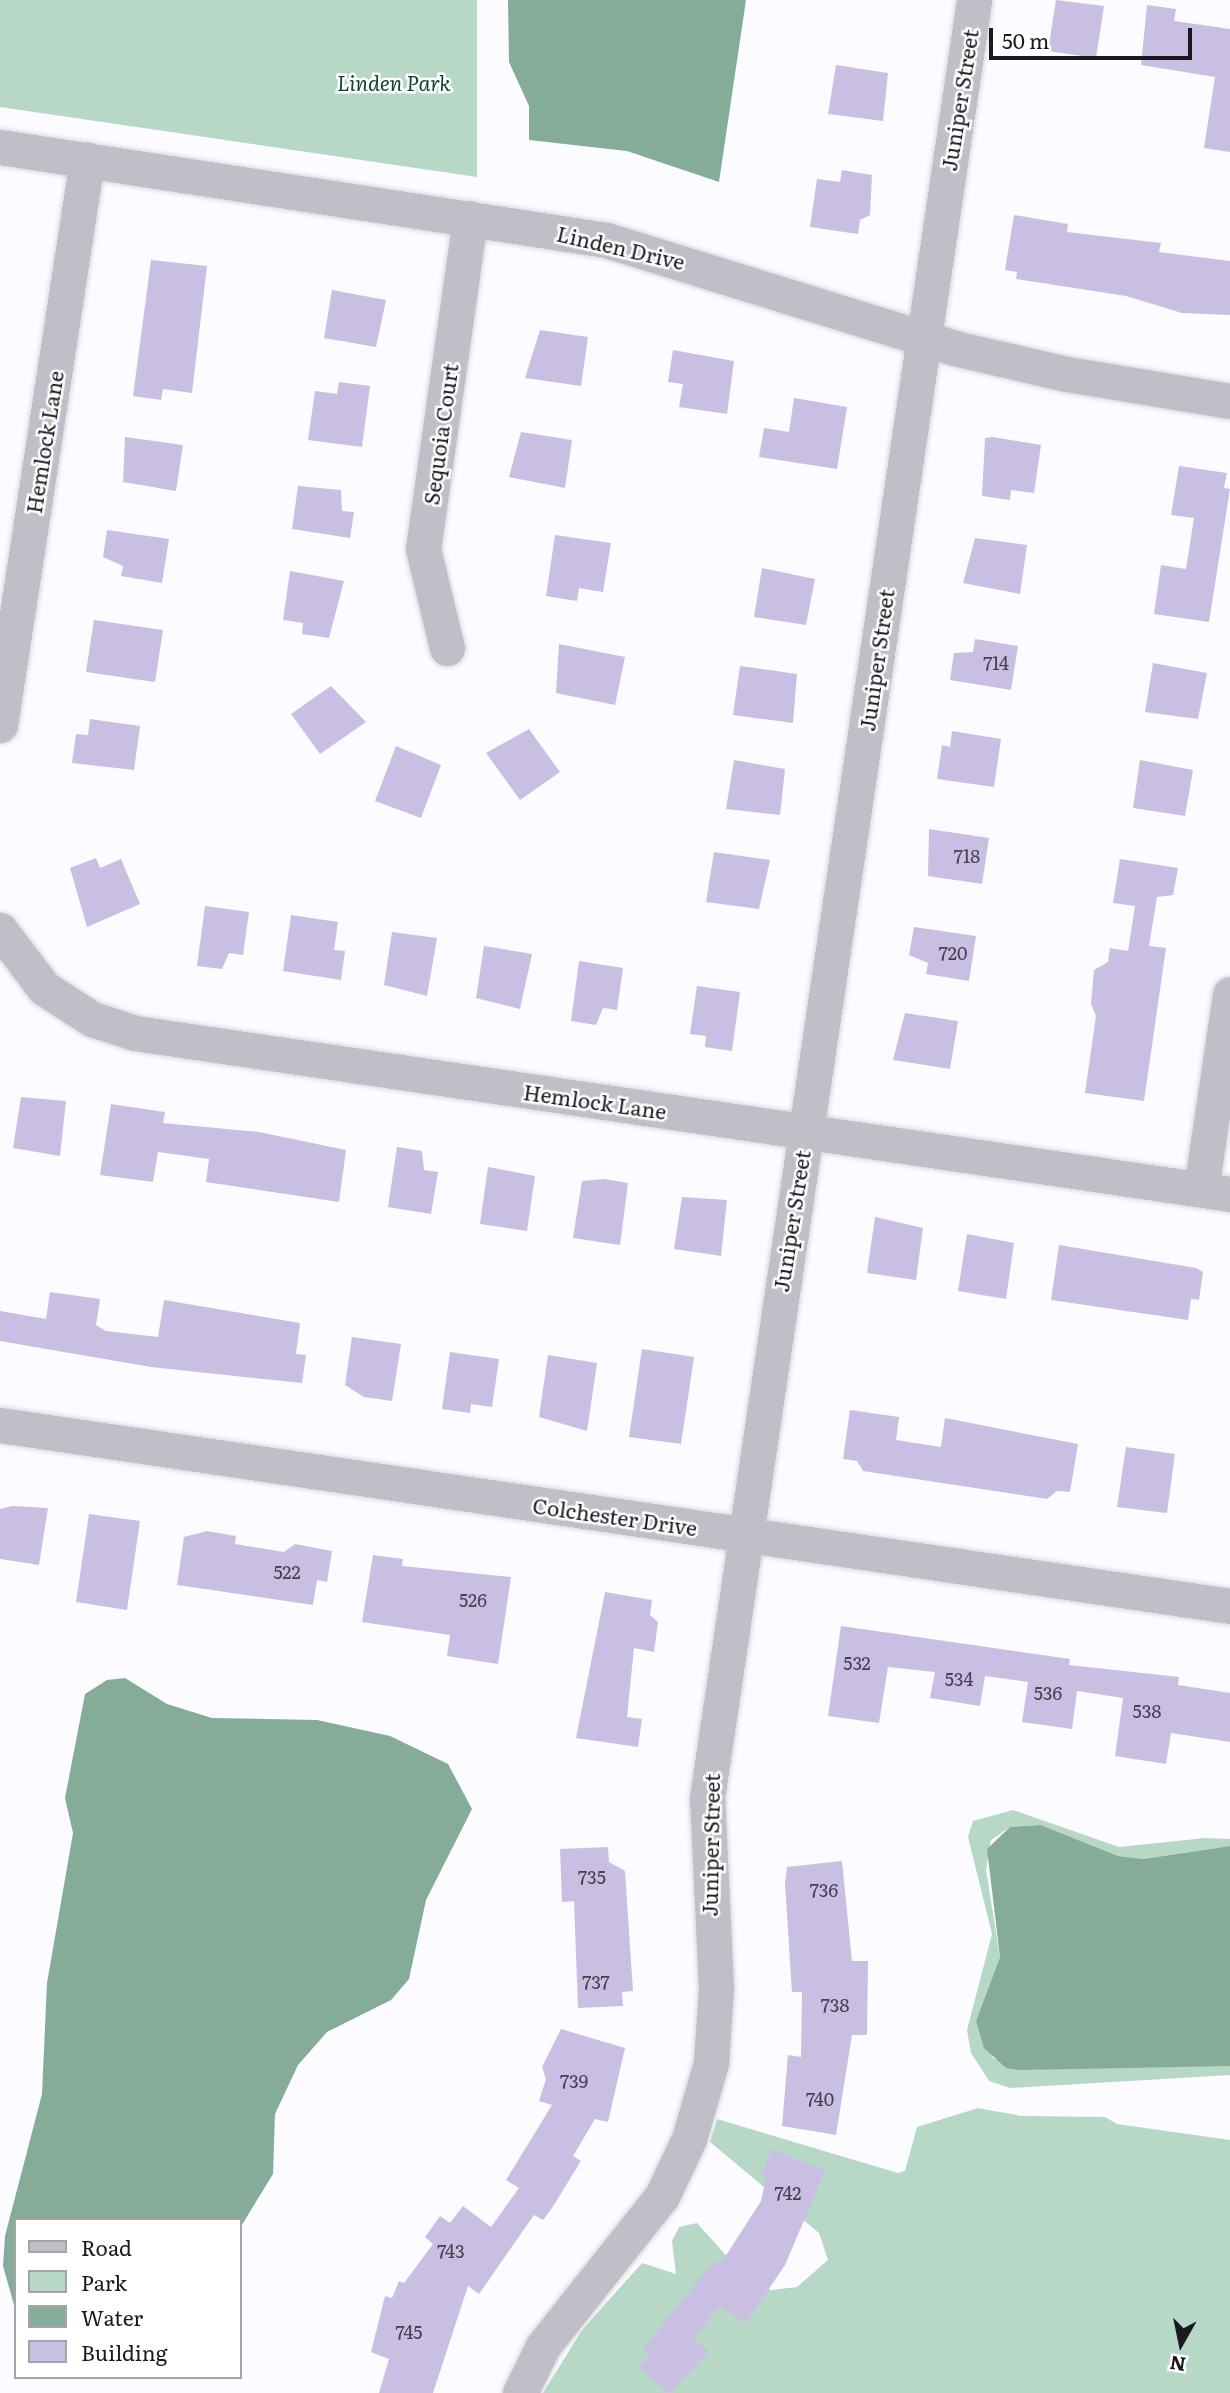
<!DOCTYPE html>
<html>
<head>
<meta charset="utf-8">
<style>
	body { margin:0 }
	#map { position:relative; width:1230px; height:2393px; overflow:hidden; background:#fcfbff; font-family:Literata,serif }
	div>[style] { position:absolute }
	.green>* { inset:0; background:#b7d7c7 }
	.water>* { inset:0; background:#85ac98 }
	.building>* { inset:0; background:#c9bfe3 }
	.roads { filter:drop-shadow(0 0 2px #d8d7db) drop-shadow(0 0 2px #d8d7db) }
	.minor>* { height:35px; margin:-17.5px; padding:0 17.5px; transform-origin:17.5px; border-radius:17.5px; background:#c0bec6 }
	span { translate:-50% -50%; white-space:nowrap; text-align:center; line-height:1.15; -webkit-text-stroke:5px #fff; paint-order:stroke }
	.number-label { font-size:18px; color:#464251 }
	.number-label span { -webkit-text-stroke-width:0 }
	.park-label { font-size:21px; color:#114430; font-style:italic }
	.street-label { font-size:21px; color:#1b1920 }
	.legend { position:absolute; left:14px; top:2218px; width:228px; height:161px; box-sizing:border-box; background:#fff; border:2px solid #a4a3a6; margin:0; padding:9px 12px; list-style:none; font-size:21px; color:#1b1920 }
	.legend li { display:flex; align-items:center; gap:14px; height:35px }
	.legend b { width:35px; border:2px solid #a4a3a6 }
	.north { position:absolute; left:1146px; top:2309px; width:70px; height:70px; -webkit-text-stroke:5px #fff; paint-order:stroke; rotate:189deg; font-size:19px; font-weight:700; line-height:28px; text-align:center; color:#1b1920 }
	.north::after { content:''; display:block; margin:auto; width:24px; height:32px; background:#1b1920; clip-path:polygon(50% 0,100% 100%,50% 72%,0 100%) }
	.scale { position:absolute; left:989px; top:28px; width:203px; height:32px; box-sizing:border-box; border:4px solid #1b1920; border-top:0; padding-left:9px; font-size:21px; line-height:24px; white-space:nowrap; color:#1b1920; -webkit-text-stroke:5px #fff; paint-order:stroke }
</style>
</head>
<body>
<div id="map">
	<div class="green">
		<i style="clip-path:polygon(0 0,477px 0,477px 177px,0 107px)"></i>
		<i style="clip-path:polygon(1013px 1810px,1119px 1847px,1205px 1838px,1230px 1839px,1230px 1846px,1143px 1859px,1118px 1856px,1041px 1825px,1010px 1827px,991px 1840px,986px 1870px,1000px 1957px,976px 2021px,993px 2058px,1020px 2070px,1173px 2063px,1230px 2066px,1230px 2075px,1010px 2088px,989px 2081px,971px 2053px,967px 2030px,992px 1934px,968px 1837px,973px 1821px)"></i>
		<i style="clip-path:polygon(978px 2108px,1022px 2116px,1105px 2117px,1117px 2124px,1230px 2140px,1230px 2393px,543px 2393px,582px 2330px,642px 2263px,676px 2274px,672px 2241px,679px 2227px,697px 2223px,749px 2281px,771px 2290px,797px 2287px,828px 2260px,819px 2233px,710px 2142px,717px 2119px,898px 2173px,905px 2171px,917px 2127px)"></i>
	</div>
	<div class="water">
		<i style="clip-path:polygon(508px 0,746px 0,719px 182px,627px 151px,529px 140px,529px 106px,509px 62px)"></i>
		<i style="clip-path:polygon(125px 1678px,167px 1704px,212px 1718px,317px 1720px,390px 1736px,448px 1764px,472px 1809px,426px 1900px,409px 1979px,391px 2000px,327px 2032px,298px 2065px,275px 2114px,273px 2174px,240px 2228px,240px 2220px,16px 2220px,16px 2312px,3px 2266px,5px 2236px,42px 2094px,47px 1983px,73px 1833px,65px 1798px,85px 1694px,107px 1680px)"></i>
		<i style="clip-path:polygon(1041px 1825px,1118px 1856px,1143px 1859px,1230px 1846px,1230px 2066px,1020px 2070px,1006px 2068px,984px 2048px,976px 2021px,1000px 1957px,987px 1849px,1010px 1827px)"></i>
	</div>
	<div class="building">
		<i style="clip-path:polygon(1056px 0,1104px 6px,1096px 58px,1048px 51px)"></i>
		<i style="clip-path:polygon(1147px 5px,1176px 9px,1174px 21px,1230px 29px,1230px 152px,1204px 148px,1215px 77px,1141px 65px)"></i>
		<i style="clip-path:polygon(836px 65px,888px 73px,883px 121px,828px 114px)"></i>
		<i style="clip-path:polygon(842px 170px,872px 175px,870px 215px,860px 220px,858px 234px,810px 227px,817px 179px,840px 182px)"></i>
		<i style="clip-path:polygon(1014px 215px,1068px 224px,1067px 232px,1161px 243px,1159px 252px,1230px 261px,1230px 315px,1182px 313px,1126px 296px,1016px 279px,1017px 272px,1005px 270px)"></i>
		<i style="clip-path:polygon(151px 260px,207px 266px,192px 393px,163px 389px,161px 400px,133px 396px)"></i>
		<i style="clip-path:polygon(332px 290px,386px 300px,376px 347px,324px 338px)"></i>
		<i style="clip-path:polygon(540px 330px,588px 337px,581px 386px,525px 378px)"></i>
		<i style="clip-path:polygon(673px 350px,734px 361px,727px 414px,679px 407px,683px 384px,668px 382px)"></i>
		<i style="clip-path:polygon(339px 382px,370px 386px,362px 447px,308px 440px,315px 391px,337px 394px)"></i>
		<i style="clip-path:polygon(794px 398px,847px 407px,837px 469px,759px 457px,764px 428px,789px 432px)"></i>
		<i style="clip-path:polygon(521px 432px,572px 440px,565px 488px,509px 477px)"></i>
		<i style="clip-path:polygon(125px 437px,183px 445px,176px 491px,123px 482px)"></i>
		<i style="clip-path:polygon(993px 437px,1041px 445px,1034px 493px,1011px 490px,1010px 500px,982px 496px,985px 438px)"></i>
		<i style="clip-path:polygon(1179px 466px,1227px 473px,1224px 488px,1230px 489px,1209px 622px,1154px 614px,1161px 565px,1186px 569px,1194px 518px,1171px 515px)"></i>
		<i style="clip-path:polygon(298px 486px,341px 490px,342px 511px,354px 512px,350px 538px,292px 529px)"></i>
		<i style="clip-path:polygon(107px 530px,169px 539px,162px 583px,121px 576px,123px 566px,103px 557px)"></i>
		<i style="clip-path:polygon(555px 535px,611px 543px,603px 592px,579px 588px,577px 601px,546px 596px)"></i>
		<i style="clip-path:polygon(975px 538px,1027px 545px,1020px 594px,963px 583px)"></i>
		<i style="clip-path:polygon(762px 568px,815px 579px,806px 625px,754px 617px)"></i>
		<i style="clip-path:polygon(290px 571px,344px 581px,329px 638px,302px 634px,303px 623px,283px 620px)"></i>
		<i style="clip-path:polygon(94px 620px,163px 630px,155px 682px,86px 672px)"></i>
		<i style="clip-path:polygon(975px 639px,1018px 646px,1011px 690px,950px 680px,954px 653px,973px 652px)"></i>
		<i style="clip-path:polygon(559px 644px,625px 657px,615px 705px,556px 693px)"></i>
		<i style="clip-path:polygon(1153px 663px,1207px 673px,1198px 719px,1145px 712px)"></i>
		<i style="clip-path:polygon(740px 666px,797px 674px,793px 723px,733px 715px)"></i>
		<i style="clip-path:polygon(331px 686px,366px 722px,320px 754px,291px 714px)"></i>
		<i style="clip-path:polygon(90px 719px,140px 726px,134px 770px,72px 763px,76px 734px,88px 735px)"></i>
		<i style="clip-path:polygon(529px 729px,560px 772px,520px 800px,486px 753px)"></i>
		<i style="clip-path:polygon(952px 731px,1001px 739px,994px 787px,937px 779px,942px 745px,950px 747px)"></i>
		<i style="clip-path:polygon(396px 746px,441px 765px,421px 818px,375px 801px)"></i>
		<i style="clip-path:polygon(734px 760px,785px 769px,780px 815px,726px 809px)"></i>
		<i style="clip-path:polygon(1140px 760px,1193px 770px,1185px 816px,1133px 808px)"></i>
		<i style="clip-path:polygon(929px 829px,989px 838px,982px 884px,928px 876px)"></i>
		<i style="clip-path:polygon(714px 852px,770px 860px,759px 909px,706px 902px)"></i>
		<i style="clip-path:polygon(96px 858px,100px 868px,121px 859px,140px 904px,87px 927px,70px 868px)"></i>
		<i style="clip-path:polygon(1120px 859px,1178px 868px,1173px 895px,1157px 897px,1149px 946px,1166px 948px,1144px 1101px,1085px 1093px,1096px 1016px,1091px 1004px,1094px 970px,1108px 962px,1110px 948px,1128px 951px,1135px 906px,1113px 903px)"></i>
		<i style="clip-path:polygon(205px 906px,249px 912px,243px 955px,229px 953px,222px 969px,197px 966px)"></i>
		<i style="clip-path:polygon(291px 915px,338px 922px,334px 950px,345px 951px,341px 980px,283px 971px)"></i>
		<i style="clip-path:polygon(914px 927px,976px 936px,969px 981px,926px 974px,928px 963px,909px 955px)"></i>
		<i style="clip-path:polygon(392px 932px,437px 938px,427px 996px,384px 985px)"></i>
		<i style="clip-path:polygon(484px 946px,532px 954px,520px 1009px,476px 998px)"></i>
		<i style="clip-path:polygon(579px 961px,623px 968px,617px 1010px,603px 1008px,596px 1025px,571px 1021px)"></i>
		<i style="clip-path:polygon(697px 986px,740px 992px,732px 1051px,705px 1047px,706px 1036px,690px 1034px)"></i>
		<i style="clip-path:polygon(905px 1013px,958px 1021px,950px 1069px,893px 1060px)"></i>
		<i style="clip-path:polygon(21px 1097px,66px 1101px,60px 1156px,13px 1148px)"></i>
		<i style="clip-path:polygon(111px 1104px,165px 1112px,163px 1123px,259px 1132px,346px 1150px,339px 1202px,206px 1182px,209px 1159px,158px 1152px,153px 1182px,100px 1175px)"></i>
		<i style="clip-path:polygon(397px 1147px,422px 1151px,424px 1170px,438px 1172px,431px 1214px,388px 1207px)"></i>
		<i style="clip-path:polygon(488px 1167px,535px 1176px,527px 1231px,480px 1224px)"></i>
		<i style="clip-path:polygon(604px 1179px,628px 1183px,620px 1245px,573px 1238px,582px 1181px)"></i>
		<i style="clip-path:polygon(682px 1197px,727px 1200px,721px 1256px,674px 1249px)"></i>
		<i style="clip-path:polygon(875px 1217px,923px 1228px,916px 1280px,867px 1273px)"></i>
		<i style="clip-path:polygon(967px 1234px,1014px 1243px,1006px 1299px,958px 1291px)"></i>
		<i style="clip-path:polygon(1059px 1245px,1196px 1268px,1203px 1272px,1199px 1300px,1191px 1299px,1188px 1320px,1051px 1300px)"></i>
		<i style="clip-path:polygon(50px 1292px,100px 1299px,96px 1325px,106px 1331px,158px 1337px,164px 1300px,300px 1323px,296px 1354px,306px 1355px,302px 1383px,151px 1367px,0 1341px,0 1311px,46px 1319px)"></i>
		<i style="clip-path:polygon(352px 1337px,401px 1344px,392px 1401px,364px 1397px,345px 1385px)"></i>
		<i style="clip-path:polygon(642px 1349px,694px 1357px,681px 1444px,629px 1437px)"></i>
		<i style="clip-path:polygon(450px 1352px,499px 1359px,492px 1407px,471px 1404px,470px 1413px,442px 1409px)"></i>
		<i style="clip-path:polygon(548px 1355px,597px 1363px,587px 1431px,539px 1417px)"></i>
		<i style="clip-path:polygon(850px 1410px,899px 1417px,896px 1440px,941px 1447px,945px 1418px,1078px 1444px,1070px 1492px,1057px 1491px,1047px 1499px,863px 1471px,857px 1461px,843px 1459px)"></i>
		<i style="clip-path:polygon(1126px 1447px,1175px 1454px,1167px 1513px,1117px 1507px)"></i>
		<i style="clip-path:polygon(12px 1506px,48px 1508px,39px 1565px,0 1559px,0 1509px)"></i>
		<i style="clip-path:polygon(89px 1514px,140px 1521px,127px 1610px,76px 1602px)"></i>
		<i style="clip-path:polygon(207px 1531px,236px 1536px,235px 1544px,284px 1552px,295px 1544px,332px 1551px,327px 1582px,317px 1580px,313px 1605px,177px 1585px,184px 1537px)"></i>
		<i style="clip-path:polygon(373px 1555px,403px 1559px,402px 1566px,511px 1577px,498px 1664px,447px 1656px,450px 1635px,362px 1622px)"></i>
		<i style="clip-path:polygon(605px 1592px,652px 1600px,650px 1615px,658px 1622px,654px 1652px,634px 1648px,627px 1717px,642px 1719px,638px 1747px,576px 1738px)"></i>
		<i style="clip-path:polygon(841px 1626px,1070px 1659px,1069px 1665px,1179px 1677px,1178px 1685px,1230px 1693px,1230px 1742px,1171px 1733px,1166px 1764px,1115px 1756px,1123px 1698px,1077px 1691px,1072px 1729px,1022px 1722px,1028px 1682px,985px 1676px,980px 1706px,930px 1698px,935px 1672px,888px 1667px,879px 1723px,828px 1716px)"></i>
		<i style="clip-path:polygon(608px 1847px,609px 1862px,625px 1871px,633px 1991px,622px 1992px,623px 2006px,578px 2008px,574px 1901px,562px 1902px,560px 1849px)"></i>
		<i style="clip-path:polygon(842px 1861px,852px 1961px,868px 1961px,867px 2035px,852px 2035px,836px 2135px,782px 2126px,788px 2055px,801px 2057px,802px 1992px,792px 1992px,785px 1883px,787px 1867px)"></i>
		<i style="clip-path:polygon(561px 2029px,625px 2048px,608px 2122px,595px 2119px,573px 2156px,581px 2161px,552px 2208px,543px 2220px,534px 2215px,479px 2294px,468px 2286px,433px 2393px,379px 2393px,389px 2359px,371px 2352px,385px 2296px,392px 2298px,399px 2281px,404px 2283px,433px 2244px,425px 2237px,440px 2216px,450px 2223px,463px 2206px,491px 2227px,519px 2188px,506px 2180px,552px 2105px,539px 2101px,546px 2079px,542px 2067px)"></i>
		<i style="clip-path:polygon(772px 2149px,825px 2171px,785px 2265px,746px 2323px,720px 2306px,693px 2338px,709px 2351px,669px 2393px,639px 2368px,649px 2356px,643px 2349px,711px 2265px,723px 2260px,761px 2201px,766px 2178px,761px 2176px)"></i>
	</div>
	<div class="roads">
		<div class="minor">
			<i style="left:0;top:147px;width:613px;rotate:8.72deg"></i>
			<i style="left:606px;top:240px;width:364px;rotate:17.2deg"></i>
			<i style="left:954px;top:348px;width:116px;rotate:13deg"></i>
			<i style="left:1067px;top:374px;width:165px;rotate:9.4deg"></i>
			<i style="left:447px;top:648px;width:102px;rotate:-103.6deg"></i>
			<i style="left:423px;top:549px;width:334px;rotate:-81.9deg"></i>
			<i style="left:0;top:725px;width:572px;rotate:-81.25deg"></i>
			<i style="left:0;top:930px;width:73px;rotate:52.8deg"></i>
			<i style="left:44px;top:988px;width:57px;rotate:32.9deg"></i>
			<i style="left:92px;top:1019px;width:45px;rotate:18deg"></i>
			<i style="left:135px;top:1033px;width:1107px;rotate:8.36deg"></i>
			<i style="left:1201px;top:1189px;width:197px;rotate:-81.5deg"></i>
			<i style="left:0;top:1425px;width:1243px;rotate:8.37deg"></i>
			<i style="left:520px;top:2393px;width:52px;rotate:-63.9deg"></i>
			<i style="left:543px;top:2346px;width:191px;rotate:-51.6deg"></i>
			<i style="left:662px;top:2196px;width:63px;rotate:-64.7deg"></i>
			<i style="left:689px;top:2139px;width:79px;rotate:-73.9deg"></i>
			<i style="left:711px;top:2063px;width:76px;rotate:-86.2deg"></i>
			<i style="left:716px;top:1987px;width:189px;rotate:-92.7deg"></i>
			<i style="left:707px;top:1798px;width:1818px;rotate:-81.55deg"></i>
		</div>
	</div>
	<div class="number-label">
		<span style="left:996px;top:663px">714</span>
		<span style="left:967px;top:856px">718</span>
		<span style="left:953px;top:953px">720</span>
		<span style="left:287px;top:1572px">522</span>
		<span style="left:473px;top:1600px">526</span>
		<span style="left:857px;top:1663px">532</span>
		<span style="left:959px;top:1679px">534</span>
		<span style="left:1048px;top:1693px">536</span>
		<span style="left:1147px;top:1711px">538</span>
		<span style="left:592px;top:1877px">735</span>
		<span style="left:824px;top:1890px">736</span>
		<span style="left:596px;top:1982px">737</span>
		<span style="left:835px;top:2005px">738</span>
		<span style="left:574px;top:2081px">739</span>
		<span style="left:820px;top:2099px">740</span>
		<span style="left:788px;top:2193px">742</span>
		<span style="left:451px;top:2251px">743</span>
		<span style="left:409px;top:2332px">745</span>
	</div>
	<div class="park-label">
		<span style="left:394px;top:82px">Linden Park</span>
	</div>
	<div class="street-label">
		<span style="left:959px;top:100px;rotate:-81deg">Juniper Street</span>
		<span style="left:621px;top:247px;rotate:13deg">Linden Drive</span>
		<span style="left:440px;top:434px;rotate:-82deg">Sequoia Court</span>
		<span style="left:44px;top:442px;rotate:-81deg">Hemlock Lane</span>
		<span style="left:876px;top:660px;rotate:-82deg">Juniper Street</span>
		<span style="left:595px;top:1101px;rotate:8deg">Hemlock Lane</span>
		<span style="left:791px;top:1221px;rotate:-81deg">Juniper Street</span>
		<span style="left:615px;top:1516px;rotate:8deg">Colchester Drive</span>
		<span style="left:710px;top:1845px;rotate:-89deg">Juniper Street</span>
	</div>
	<ul class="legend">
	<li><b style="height:9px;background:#c0bec6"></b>Road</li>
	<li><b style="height:19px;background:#b7d7c7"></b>Park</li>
	<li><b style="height:19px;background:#85ac98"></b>Water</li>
	<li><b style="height:19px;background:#c9bfe3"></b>Building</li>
	</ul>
	<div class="north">N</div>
	<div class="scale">50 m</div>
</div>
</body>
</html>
